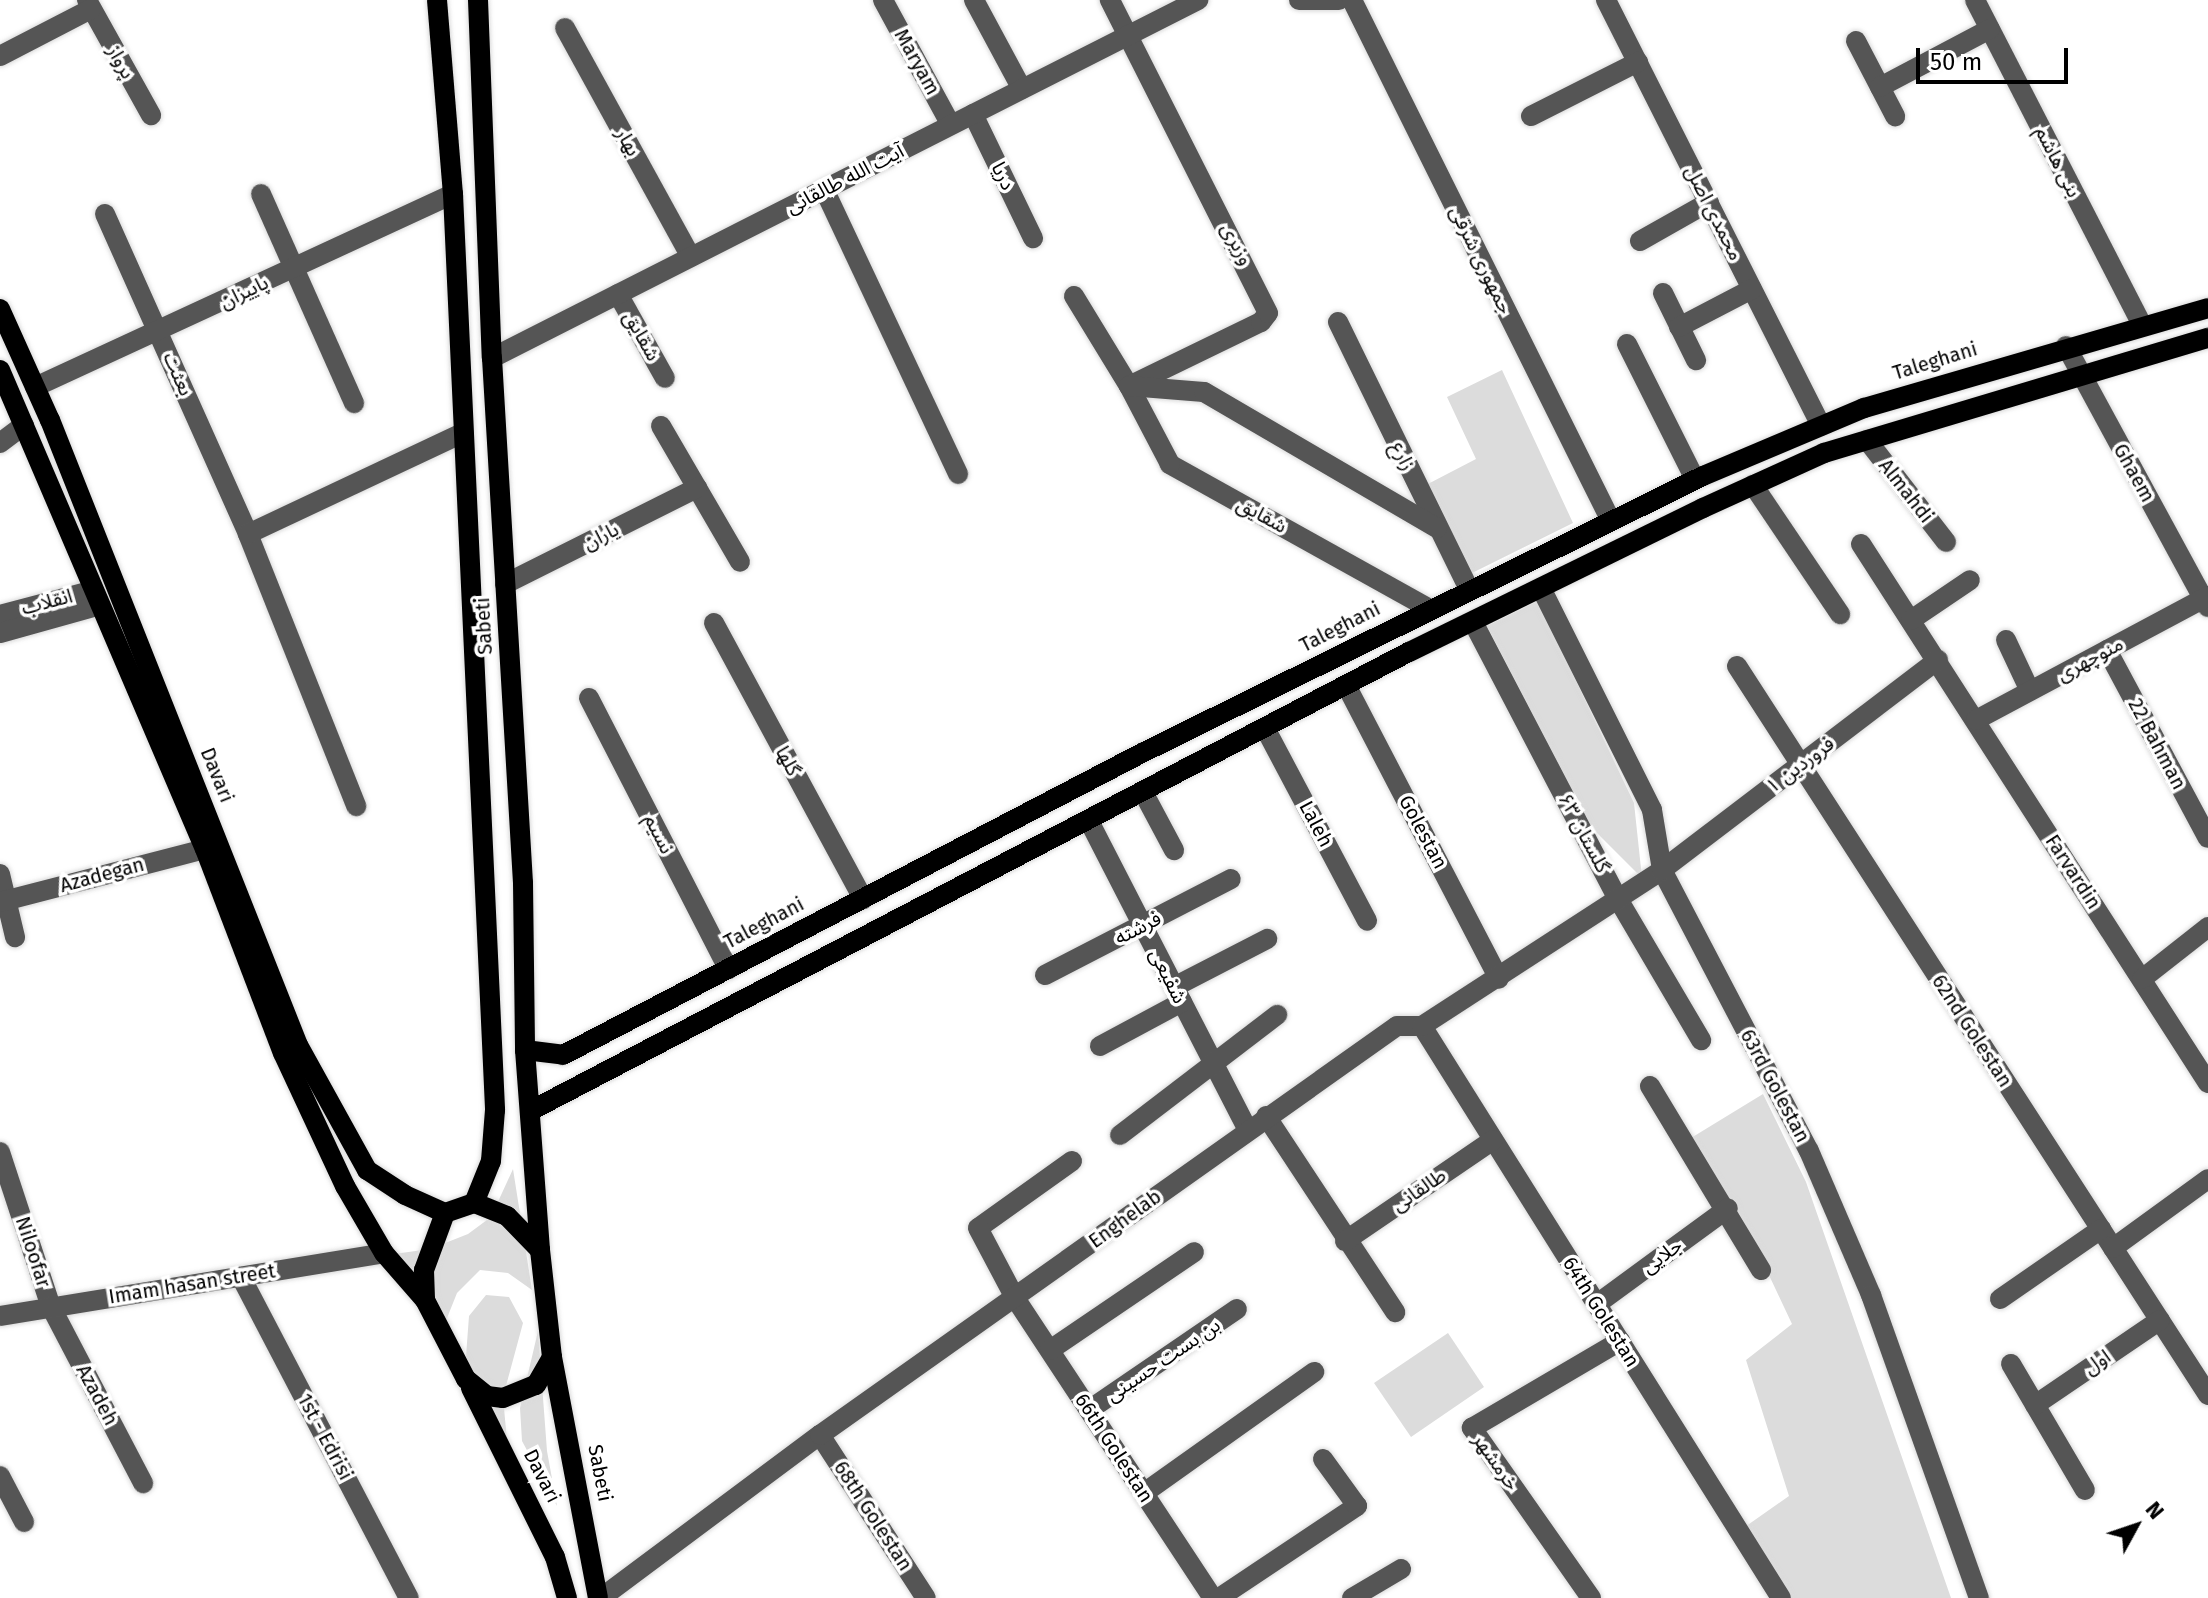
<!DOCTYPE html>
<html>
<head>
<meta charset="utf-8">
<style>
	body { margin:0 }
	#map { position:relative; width:2208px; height:1598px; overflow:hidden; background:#fff; font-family:"Fira Sans","Noto Sans Arabic",sans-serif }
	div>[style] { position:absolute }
	.green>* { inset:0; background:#dcdcdc }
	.roads { filter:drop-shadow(0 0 2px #dbdbdb) drop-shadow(0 0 2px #dbdbdb) }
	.minor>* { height:20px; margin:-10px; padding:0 10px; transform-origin:10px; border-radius:10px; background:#555 }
	.major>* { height:20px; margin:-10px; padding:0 10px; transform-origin:10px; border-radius:10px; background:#000 }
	span { translate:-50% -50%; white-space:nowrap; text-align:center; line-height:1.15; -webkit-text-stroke:7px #fff; paint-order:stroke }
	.street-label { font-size:20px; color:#000 }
	.north { position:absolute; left:2096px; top:1486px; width:80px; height:80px; -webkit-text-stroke:6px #fff; paint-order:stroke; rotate:50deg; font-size:22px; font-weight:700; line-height:32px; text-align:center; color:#000 }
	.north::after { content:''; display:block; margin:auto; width:28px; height:36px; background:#000; clip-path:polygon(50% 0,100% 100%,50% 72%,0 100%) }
	.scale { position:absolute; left:1916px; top:48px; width:152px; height:36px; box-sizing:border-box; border:4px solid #000; border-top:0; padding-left:10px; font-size:24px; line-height:28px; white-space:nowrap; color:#000; -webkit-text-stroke:6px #fff; paint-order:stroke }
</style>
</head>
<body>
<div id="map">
	<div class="green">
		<i style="clip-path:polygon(1502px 370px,1573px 523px,1468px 575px,1424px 486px,1476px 459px,1447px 397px)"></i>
		<i style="clip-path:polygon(1538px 601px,1634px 803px,1642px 878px,1592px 828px,1487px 626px)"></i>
		<i style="clip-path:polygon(1763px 1094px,1806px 1182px,1951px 1598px,1787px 1598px,1742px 1529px,1789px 1496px,1746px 1360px,1792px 1324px,1743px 1220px,1691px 1138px)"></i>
		<i style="clip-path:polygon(513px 1169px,532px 1290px,508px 1273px,480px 1270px,457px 1293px,445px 1323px,394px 1254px,430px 1249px,468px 1234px,491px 1217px)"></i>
		<i style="clip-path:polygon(486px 1295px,509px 1297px,523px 1323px,503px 1397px,508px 1452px,479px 1403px,466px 1356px,469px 1316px)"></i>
		<i style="clip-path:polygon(538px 1331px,547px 1451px,557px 1506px,522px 1441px,520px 1408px)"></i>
		<i style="clip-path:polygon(1448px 1333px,1484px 1387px,1411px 1437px,1374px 1383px)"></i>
	</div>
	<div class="roads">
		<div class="minor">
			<i style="left:87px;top:0;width:132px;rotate:60.9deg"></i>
			<i style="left:883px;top:0;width:142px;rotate:61.5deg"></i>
			<i style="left:974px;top:0;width:101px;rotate:61.7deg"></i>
			<i style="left:1299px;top:0;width:40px"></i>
			<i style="left:1352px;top:0;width:580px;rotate:63.57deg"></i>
			<i style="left:1606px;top:0;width:477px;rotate:63.2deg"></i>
			<i style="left:1975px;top:0;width:365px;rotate:62.8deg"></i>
			<i style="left:565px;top:28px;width:261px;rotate:61.2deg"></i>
			<i style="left:1856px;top:41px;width:85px;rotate:62.5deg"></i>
			<i style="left:0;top:56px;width:102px;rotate:-27.3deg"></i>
			<i style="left:1880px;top:87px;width:124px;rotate:-27.8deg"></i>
			<i style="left:973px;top:114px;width:138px;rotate:64.2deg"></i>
			<i style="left:1531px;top:116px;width:120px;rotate:-26.8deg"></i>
			<i style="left:824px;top:189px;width:315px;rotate:64.8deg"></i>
			<i style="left:261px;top:194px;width:229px;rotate:66deg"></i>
			<i style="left:105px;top:214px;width:350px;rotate:65.9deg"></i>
			<i style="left:248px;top:534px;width:293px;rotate:68.3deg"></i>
			<i style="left:1640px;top:241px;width:79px;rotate:-29.5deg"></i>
			<i style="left:1663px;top:293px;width:75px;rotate:63.8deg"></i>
			<i style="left:618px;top:294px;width:96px;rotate:60.8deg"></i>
			<i style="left:1074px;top:296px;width:105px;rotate:58.6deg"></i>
			<i style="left:1129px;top:386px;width:147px;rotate:-25.9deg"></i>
			<i style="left:1261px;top:322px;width:11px;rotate:-52deg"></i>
			<i style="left:1268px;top:313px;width:351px;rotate:-116.8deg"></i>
			<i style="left:1338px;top:322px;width:297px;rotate:63.9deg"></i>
			<i style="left:1679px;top:327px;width:82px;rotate:-27.5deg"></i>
			<i style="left:1627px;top:344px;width:151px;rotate:63.3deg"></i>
			<i style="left:2066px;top:346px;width:297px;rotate:61.5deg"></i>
			<i style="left:492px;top:358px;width:792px;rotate:-26.89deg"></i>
			<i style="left:35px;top:387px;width:460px;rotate:-24.8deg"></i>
			<i style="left:661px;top:426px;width:157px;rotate:59.8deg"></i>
			<i style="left:1867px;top:440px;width:129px;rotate:52.2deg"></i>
			<i style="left:0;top:443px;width:30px;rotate:-37deg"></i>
			<i style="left:1753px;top:485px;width:156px;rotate:56deg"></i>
			<i style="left:248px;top:534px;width:238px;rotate:-25.2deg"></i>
			<i style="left:1861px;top:544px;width:641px;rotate:57.23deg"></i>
			<i style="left:505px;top:584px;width:215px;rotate:-26.6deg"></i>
			<i style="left:1541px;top:588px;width:248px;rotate:63.4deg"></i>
			<i style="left:1652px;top:810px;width:61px;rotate:80.5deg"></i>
			<i style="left:1662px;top:870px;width:317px;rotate:62.4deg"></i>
			<i style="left:1809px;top:1151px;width:157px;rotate:66.7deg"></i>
			<i style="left:1871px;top:1295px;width:322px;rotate:70.4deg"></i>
			<i style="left:1430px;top:609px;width:298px;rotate:-150.9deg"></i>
			<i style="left:1170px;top:464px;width:88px;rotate:-117.7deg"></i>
			<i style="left:1129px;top:386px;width:75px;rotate:4.6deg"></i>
			<i style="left:1204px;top:392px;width:270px;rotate:30.3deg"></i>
			<i style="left:0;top:615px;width:97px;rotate:-14.9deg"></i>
			<i style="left:1911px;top:620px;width:71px;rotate:-34.1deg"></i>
			<i style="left:1473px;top:622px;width:313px;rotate:62.4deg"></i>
			<i style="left:1618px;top:899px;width:164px;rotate:59.5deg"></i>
			<i style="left:714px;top:623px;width:314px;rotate:61.6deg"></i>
			<i style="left:0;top:633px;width:104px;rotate:-15.6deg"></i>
			<i style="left:2006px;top:640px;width:56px;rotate:64.8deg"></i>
			<i style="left:2107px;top:650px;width:213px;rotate:61.8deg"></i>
			<i style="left:1737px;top:666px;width:868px;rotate:57.13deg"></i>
			<i style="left:1346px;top:685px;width:331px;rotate:62.5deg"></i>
			<i style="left:589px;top:698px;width:305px;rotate:62.8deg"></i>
			<i style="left:1976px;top:720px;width:263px;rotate:-28.1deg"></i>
			<i style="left:1265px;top:728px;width:218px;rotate:62.1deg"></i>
			<i style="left:1143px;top:792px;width:66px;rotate:61.9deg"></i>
			<i style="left:1089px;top:821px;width:348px;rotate:62.8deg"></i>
			<i style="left:0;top:874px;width:65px;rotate:76.6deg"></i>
			<i style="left:0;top:902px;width:212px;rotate:-14.5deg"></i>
			<i style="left:1045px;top:975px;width:209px;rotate:-27.3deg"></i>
			<i style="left:2142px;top:979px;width:84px;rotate:-38.2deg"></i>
			<i style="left:1174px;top:987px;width:105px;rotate:-27.3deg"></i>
			<i style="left:1422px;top:1026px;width:675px;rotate:57.89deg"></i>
			<i style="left:1100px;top:1046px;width:93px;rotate:-28.2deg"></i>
			<i style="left:1650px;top:1086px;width:215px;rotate:58.9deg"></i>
			<i style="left:1266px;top:1116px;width:235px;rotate:56.6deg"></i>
			<i style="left:1120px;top:1135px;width:198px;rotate:-37.4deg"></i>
			<i style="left:0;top:1152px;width:163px;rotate:71.8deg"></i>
			<i style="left:51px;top:1307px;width:199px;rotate:62.4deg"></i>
			<i style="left:1072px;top:1161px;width:115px;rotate:144.5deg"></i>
			<i style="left:978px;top:1228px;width:79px;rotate:62.1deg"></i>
			<i style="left:1015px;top:1298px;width:359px;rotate:56.6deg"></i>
			<i style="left:1345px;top:1241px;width:179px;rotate:-34.3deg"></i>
			<i style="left:2113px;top:1248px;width:117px;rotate:-36deg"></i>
			<i style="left:241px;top:1277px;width:362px;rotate:62.4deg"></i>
			<i style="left:2000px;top:1299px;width:123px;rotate:-34.7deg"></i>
			<i style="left:1597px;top:1304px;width:162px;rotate:-36.2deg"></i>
			<i style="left:0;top:1316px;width:389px;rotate:-9.3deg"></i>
			<i style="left:1050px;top:1350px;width:174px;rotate:-34.2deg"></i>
			<i style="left:2011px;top:1364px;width:146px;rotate:59.6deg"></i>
			<i style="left:2035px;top:1405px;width:151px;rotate:-34.2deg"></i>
			<i style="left:1089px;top:1410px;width:179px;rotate:-34.3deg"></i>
			<i style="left:820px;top:1435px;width:194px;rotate:57deg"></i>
			<i style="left:0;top:1476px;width:52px;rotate:62.4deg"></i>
			<i style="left:1144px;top:1493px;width:209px;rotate:-35.4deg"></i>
			<i style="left:601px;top:1598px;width:273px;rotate:-36.7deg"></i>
			<i style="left:820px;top:1435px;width:707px;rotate:-35.33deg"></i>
			<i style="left:1397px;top:1026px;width:25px"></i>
			<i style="left:1422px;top:1026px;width:286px;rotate:-33deg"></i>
			<i style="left:1662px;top:870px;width:347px;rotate:-37.3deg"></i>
			<i style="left:1219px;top:1598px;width:166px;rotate:-33.7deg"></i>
			<i style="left:1357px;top:1506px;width:58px;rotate:-125.9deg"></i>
			<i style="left:1352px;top:1598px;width:57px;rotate:-30.6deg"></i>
			<i style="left:1591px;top:1598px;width:208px;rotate:-125deg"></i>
			<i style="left:1472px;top:1428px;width:172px;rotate:-30.4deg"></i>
		</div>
		<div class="major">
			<i style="left:437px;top:0;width:195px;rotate:85.3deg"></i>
			<i style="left:453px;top:194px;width:917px;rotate:87.37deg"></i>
			<i style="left:495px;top:1110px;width:51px;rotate:94.5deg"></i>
			<i style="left:491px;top:1161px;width:45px;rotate:112deg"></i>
			<i style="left:478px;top:0;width:358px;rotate:87.8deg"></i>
			<i style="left:492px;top:358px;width:526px;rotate:86.62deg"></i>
			<i style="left:523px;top:883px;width:167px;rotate:89.3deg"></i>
			<i style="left:525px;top:1050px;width:201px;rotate:85.7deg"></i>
			<i style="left:0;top:309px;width:122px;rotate:65.8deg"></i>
			<i style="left:50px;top:420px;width:672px;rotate:68.36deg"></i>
			<i style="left:298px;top:1045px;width:143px;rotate:61.1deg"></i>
			<i style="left:367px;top:1170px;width:45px;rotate:33.3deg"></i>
			<i style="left:405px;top:1195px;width:44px;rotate:24.2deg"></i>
			<i style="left:0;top:370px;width:521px;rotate:66.83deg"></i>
			<i style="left:205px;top:849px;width:218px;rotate:69.1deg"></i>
			<i style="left:283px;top:1053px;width:147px;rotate:65deg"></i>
			<i style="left:345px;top:1186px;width:78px;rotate:59.8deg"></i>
			<i style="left:384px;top:1253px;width:62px;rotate:48.9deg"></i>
			<i style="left:425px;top:1300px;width:89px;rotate:62.6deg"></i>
			<i style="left:466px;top:1379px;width:27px;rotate:39deg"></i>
			<i style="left:487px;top:1396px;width:16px;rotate:7deg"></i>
			<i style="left:503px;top:1398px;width:35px;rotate:-22deg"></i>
			<i style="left:536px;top:1385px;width:32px;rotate:-60deg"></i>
			<i style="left:552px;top:1357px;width:108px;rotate:-96.4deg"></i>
			<i style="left:540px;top:1250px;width:47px;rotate:-134.1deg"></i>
			<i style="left:507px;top:1216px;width:35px;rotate:-158deg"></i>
			<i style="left:474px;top:1203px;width:31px;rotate:161deg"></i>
			<i style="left:445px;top:1213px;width:61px;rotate:110.2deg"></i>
			<i style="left:424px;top:1270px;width:30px;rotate:88deg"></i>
			<i style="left:525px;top:1050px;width:38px;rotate:7deg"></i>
			<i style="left:563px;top:1055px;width:653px;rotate:-27.55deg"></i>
			<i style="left:1142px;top:753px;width:626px;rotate:-26.28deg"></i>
			<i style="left:1703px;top:476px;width:175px;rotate:-22.9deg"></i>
			<i style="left:1864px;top:408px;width:358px;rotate:-16.2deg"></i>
			<i style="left:532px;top:1110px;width:989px;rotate:-27.58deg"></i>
			<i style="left:1409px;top:652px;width:327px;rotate:-26.1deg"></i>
			<i style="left:1703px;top:508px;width:133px;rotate:-24.4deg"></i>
			<i style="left:1824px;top:453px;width:401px;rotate:-16.7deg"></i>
			<i style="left:552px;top:1357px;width:245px;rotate:79.2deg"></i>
			<i style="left:471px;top:1388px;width:189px;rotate:63.6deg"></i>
			<i style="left:555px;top:1557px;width:43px;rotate:73.7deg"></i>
		</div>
	</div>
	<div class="street-label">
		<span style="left:121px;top:62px;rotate:61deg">پرواز</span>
		<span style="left:917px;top:62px;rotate:61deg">Maryam</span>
		<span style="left:628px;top:142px;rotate:61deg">بهار</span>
		<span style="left:2058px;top:162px;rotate:63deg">بنی هاشم</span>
		<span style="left:1003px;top:176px;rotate:64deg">دریا</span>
		<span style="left:845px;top:179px;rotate:-27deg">آیت الله طالقانی</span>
		<span style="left:1714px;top:213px;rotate:63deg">محمدی اصل</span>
		<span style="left:1237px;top:244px;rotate:62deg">وزیری</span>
		<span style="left:1481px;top:260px;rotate:64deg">جمهوری شرقی</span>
		<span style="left:244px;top:292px;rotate:-25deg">پاییزان</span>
		<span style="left:642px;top:336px;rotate:61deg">شقایق</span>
		<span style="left:1935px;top:361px;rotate:-17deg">Taleghani</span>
		<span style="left:178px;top:374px;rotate:66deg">بعثت</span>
		<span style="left:1403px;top:456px;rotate:64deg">زارع</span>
		<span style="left:2134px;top:473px;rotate:61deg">Ghaem</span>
		<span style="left:1906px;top:491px;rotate:52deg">Almahdi</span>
		<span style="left:1262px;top:515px;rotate:29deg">شقایق</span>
		<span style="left:601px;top:536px;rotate:-26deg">یاران</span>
		<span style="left:47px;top:602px;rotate:-15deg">انقلاب</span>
		<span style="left:484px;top:626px;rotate:-93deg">Sabeti</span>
		<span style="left:1340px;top:627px;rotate:-27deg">Taleghani</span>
		<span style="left:2090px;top:659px;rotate:-28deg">منوچهری</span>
		<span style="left:2157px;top:744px;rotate:62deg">22 Bahman</span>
		<span style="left:788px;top:761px;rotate:62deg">گلها</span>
		<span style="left:1800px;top:765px;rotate:-37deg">فروردین ۱</span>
		<span style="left:217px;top:775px;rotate:68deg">Davari</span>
		<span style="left:1316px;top:824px;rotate:62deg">Laleh</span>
		<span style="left:1423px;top:832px;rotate:62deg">Golestan</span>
		<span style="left:1584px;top:833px;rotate:62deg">گلستان ۶۳</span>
		<span style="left:659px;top:834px;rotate:63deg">نسیم</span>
		<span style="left:2073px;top:872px;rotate:57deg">Farvardin</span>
		<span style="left:102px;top:875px;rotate:-15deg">Azadegan</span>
		<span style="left:764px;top:923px;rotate:-28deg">Taleghani</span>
		<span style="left:1138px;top:928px;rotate:-27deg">فرشته</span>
		<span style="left:1168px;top:976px;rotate:63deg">شفیعی</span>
		<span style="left:1972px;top:1031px;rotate:57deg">62nd Golestan</span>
		<span style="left:1775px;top:1086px;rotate:62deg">63rd Golestan</span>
		<span style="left:1419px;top:1190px;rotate:-34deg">طالقانی</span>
		<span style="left:1125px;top:1219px;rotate:-36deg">Enghelab</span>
		<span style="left:33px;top:1252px;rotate:72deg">Niloofar</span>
		<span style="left:1662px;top:1256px;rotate:-36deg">جلایی</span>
		<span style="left:192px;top:1284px;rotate:-9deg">Imam hasan street</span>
		<span style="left:1601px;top:1312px;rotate:58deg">64th Golestan</span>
		<span style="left:1163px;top:1360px;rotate:-34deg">بن بست حسینی</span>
		<span style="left:2097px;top:1362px;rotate:-34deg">اول</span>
		<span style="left:97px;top:1395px;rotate:62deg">Azadeh</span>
		<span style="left:325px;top:1437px;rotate:62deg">1st - Edrisi</span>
		<span style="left:1114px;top:1448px;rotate:57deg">66th Golestan</span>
		<span style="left:1496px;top:1462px;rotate:55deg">خرمشهر</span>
		<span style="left:600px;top:1473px;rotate:79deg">Sabeti</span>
		<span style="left:542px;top:1476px;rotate:63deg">Davari</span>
		<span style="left:873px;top:1516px;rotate:57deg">68th Golestan</span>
	</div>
	<div class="north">N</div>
	<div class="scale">50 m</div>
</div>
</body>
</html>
